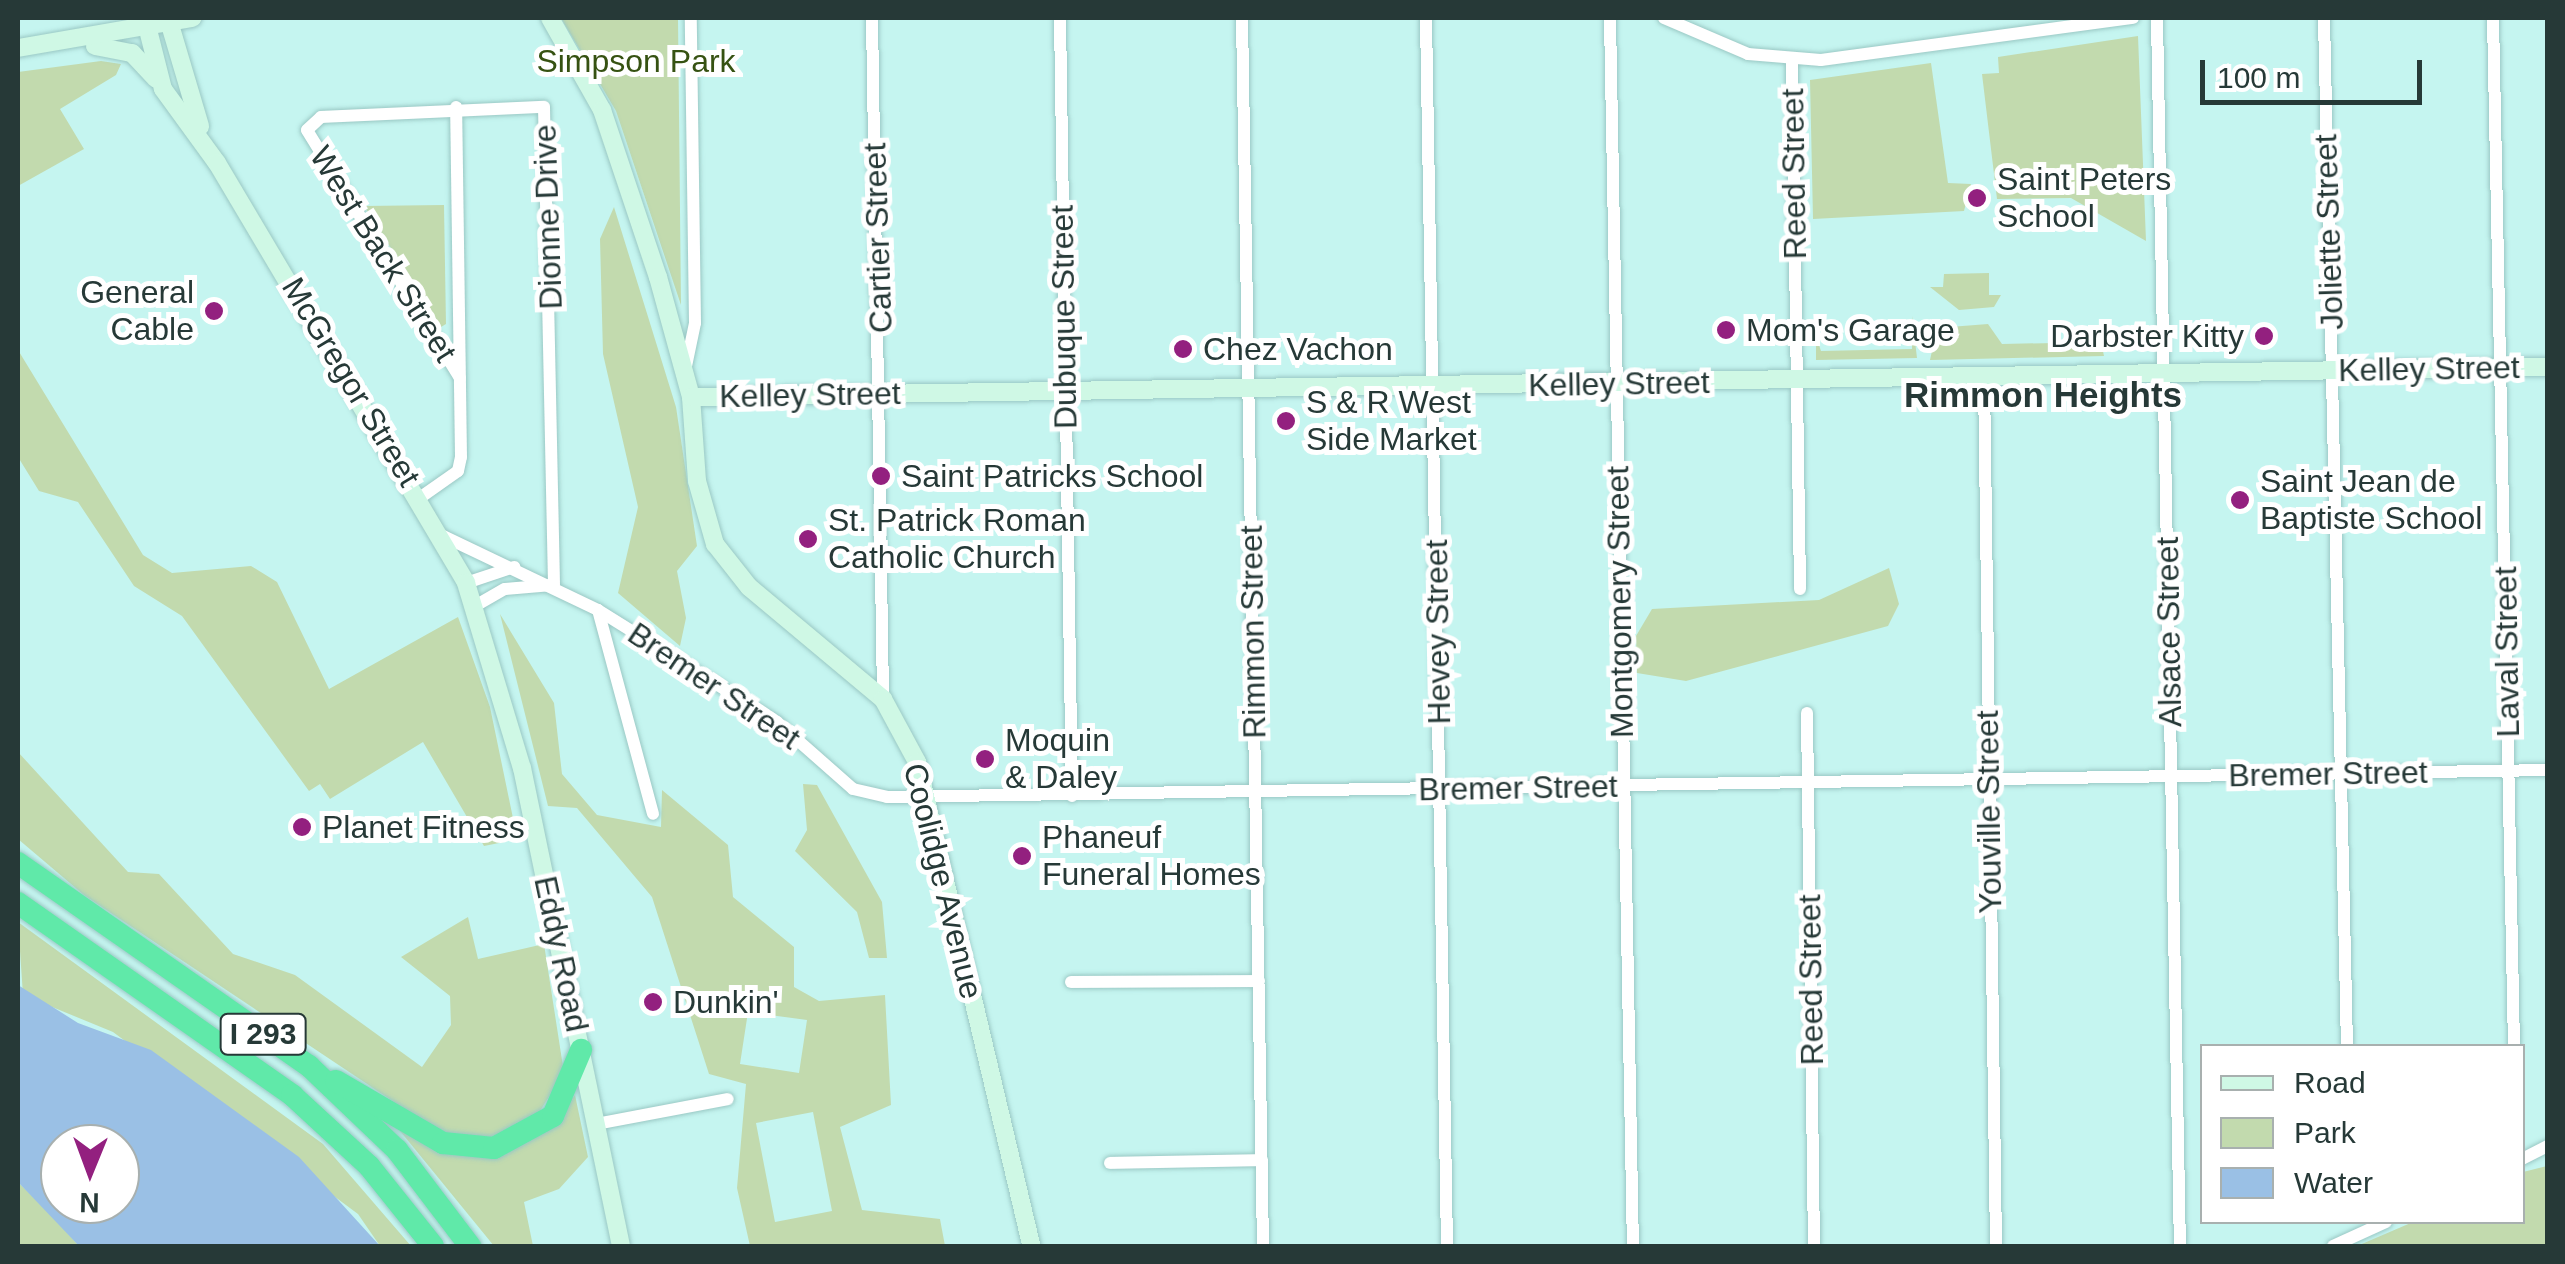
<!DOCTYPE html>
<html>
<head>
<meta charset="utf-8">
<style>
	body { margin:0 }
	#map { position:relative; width:2565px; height:1264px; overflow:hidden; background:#c5f5f0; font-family:Helvetica,sans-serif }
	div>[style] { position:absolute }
	.green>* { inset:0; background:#c2daae }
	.water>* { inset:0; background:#9ac0e5 }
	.roads { filter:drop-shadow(0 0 2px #9ac8c4) drop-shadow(0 0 2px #9ac8c4) }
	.street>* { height:12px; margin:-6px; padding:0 6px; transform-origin:6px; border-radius:6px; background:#fff }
	.secondary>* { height:18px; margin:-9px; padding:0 9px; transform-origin:9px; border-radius:9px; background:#cff8e5 }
	.highway>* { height:22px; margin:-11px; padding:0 11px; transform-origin:11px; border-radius:11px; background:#60e9a9 }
	.dots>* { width:28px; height:28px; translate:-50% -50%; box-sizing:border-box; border:5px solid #fff; border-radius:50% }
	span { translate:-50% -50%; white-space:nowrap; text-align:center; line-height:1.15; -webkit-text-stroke:10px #fff; paint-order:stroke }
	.shield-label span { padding:2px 8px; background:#fff; border:2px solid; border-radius:8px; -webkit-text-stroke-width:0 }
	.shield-label { font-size:30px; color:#263937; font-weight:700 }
	.park-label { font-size:32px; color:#365212 }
	.street-label { font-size:32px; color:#263937 }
	.poi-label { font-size:32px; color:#263937 }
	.left { translate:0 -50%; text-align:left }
	.right { translate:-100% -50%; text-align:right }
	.neighbourhood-label { font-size:35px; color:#263937; font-weight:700 }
	.frame { position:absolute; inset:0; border:20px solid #263937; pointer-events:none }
	.legend { position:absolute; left:2200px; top:1044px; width:325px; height:180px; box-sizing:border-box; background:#fff; border:2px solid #a8b0af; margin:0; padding:12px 18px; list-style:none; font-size:30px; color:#263937 }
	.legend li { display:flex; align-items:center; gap:20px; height:50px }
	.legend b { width:50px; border:2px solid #a8b0af }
	.north { position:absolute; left:40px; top:1124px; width:100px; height:100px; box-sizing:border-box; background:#fff; border:2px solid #a8b0af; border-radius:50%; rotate:181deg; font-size:28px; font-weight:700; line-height:40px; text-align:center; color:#263937 }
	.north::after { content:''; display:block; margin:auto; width:35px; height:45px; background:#93207f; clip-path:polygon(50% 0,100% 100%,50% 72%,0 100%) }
	.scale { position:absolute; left:2200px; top:60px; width:222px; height:45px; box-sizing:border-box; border:5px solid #263937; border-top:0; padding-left:12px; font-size:30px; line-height:35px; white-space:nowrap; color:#263937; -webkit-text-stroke:8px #fff; paint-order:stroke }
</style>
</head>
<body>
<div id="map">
	<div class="green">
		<i style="clip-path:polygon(561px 18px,678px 18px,681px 305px,616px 111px)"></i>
		<i style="clip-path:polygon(2138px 36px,2146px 241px,2071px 198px,1997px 199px,1982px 74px,1999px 73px,1998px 57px)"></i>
		<i style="clip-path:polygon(101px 61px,121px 64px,116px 75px,60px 109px,84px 149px,18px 186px,18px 72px)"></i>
		<i style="clip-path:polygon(1931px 63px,1948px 183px,1971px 184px,1964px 211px,1813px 219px,1810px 80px)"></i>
		<i style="clip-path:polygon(444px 205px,446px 324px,441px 327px,364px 206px)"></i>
		<i style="clip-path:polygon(614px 207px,676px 407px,697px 546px,677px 571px,686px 618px,680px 646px,618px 593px,638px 507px,603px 354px,600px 239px)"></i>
		<i style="clip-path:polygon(1989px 273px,1989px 295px,2001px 295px,1994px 307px,1959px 310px,1930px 287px,1943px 287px,1944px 274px)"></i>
		<i style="clip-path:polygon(1912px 316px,1917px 358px,1816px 360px,1816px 336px,1821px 351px,1912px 349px)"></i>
		<i style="clip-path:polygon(1988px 324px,2002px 344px,2101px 342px,2104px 356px,1930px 360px,1937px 328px)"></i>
		<i style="clip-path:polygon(18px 350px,143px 555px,172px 573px,251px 566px,277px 582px,329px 689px,458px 617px,490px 707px,514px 823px,504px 842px,484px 846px,423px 742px,330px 799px,320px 784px,309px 791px,182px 616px,134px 586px,78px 502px,39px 491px,18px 457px)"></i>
		<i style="clip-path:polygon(1889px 568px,1899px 604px,1888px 626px,1686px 681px,1637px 673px,1636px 636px,1652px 609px,1819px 600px)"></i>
		<i style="clip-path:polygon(evenodd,500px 614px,554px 703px,562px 774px,597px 815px,661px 827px,662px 790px,728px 845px,733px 897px,794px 947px,794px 987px,819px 1001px,885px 995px,891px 1105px,840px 1127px,862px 1210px,940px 1219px,945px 1246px,750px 1246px,737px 1188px,746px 1084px,709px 1074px,652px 897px,577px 808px,548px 806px,500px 614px,748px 1012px,807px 1020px,799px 1073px,740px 1064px,748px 1012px,500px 614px,813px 1112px,832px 1211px,775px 1222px,756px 1123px,813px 1112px)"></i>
		<i style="clip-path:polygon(18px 752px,128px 872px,159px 874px,233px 954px,295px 975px,422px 1067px,451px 1025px,450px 996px,401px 957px,468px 917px,478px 959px,544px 944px,564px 1073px,538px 1114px,491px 1137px,439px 1132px,84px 895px,18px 839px)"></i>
		<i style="clip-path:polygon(803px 784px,817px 785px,882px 902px,887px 958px,869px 958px,857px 912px,795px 851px,807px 830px)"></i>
		<i style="clip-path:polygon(18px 922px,323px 1144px,411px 1246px,380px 1246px,358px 1214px,113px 1032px,23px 995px)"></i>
		<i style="clip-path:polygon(575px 1095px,588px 1157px,559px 1189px,524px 1202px,533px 1246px,494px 1246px,396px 1126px,468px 1156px,549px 1128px)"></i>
		<i style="clip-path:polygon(2547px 1166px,2547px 1246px,2357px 1246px,2413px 1222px,2522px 1222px,2523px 1172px)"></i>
		<i style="clip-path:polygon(18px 1182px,56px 1220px,79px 1246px,18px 1246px)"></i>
	</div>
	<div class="water">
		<i style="clip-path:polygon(evenodd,18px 985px,78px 1023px,151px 1050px,299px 1157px,380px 1246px,79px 1246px,18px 1182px,18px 985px,120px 1144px,120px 1204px,60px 1204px,60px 1144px,120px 1144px)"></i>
	</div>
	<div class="roads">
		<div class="street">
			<i style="left:872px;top:18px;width:681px;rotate:89.07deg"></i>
			<i style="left:1060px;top:18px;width:778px;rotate:89.12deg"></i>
			<i style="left:1242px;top:18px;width:1228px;rotate:89.02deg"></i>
			<i style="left:1426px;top:18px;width:1228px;rotate:89.02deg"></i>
			<i style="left:1610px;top:18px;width:1228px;rotate:88.93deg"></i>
			<i style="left:1664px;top:18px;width:91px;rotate:23.2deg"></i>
			<i style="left:1748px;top:54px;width:73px;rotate:4.7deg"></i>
			<i style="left:1821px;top:60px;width:315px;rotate:-7.7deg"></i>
			<i style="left:2157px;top:18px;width:1228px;rotate:88.93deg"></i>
			<i style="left:2324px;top:18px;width:1028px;rotate:88.72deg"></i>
			<i style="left:2493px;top:18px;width:1028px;rotate:88.83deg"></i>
			<i style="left:1792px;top:60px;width:529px;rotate:89.13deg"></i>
			<i style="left:685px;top:371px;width:49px;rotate:-78.2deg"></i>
			<i style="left:695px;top:323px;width:305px;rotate:-90.8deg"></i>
			<i style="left:1984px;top:377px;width:869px;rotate:89.21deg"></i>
			<i style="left:460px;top:378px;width:291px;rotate:-121.7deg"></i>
			<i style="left:307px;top:130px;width:19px;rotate:-43deg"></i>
			<i style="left:321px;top:117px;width:223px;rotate:-2.6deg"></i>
			<i style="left:544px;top:107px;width:478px;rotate:88.8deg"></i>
			<i style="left:421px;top:497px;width:45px;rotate:-35.1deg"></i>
			<i style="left:458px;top:471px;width:14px;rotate:-78deg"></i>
			<i style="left:461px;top:457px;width:350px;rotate:-90.8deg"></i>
			<i style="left:443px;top:536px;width:172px;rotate:25.5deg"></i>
			<i style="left:598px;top:610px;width:211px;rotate:32deg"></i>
			<i style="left:777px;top:722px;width:101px;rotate:41.4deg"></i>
			<i style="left:853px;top:789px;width:35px;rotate:13deg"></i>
			<i style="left:887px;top:797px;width:1661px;rotate:-0.93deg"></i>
			<i style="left:466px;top:583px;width:51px;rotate:-18.4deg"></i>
			<i style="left:475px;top:606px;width:34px;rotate:-30deg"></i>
			<i style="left:505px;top:589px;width:47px;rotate:-4.9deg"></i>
			<i style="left:598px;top:610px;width:211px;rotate:74.9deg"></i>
			<i style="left:1807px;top:713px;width:533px;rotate:89.25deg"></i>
			<i style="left:1071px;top:982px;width:188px;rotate:-0.3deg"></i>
			<i style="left:596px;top:1124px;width:134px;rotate:-10.7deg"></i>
			<i style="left:2522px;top:1159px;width:29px;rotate:-27deg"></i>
			<i style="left:1110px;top:1163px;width:152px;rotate:-1.1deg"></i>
			<i style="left:2333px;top:1246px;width:58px;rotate:-24.4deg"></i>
		</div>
		<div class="secondary">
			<i style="left:145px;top:18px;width:73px;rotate:75.8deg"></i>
			<i style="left:163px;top:89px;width:92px;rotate:53.9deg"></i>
			<i style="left:217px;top:163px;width:488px;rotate:59.3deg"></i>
			<i style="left:466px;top:583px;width:193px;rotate:73.2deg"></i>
			<i style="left:522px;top:768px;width:488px;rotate:78.3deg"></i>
			<i style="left:168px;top:18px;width:113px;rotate:73.5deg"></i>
			<i style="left:550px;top:18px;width:106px;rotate:60.5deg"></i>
			<i style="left:602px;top:110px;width:176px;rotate:71.5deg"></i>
			<i style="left:658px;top:277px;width:124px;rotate:74.6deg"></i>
			<i style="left:691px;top:397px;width:84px;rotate:85.9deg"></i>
			<i style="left:697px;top:481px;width:66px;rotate:74.1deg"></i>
			<i style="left:715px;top:544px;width:55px;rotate:51.7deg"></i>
			<i style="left:749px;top:587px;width:175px;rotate:39.9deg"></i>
			<i style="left:883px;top:699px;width:72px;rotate:61.6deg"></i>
			<i style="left:917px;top:762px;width:497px;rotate:76.7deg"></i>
			<i style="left:95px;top:46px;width:38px;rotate:11deg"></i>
			<i style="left:132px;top:53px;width:35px;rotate:47deg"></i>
			<i style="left:18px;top:48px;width:177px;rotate:-9.8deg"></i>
			<i style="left:691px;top:397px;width:1857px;rotate:-0.93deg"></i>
		</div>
		<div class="highway">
			<i style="left:18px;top:863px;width:355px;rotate:34.9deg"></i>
			<i style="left:309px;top:1066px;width:122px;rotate:43.7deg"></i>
			<i style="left:397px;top:1150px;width:121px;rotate:52.8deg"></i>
			<i style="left:18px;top:903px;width:335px;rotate:35deg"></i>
			<i style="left:292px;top:1095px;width:105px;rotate:42.7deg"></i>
			<i style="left:369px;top:1166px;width:102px;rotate:51.3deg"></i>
			<i style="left:336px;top:1081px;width:124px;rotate:30.1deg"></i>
			<i style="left:443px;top:1143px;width:51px;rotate:5.6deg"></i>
			<i style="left:494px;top:1148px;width:67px;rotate:-28.5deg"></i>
			<i style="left:553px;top:1116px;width:72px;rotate:-67deg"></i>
		</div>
	</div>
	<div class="dots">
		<i style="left:1977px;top:198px;background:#93207f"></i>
		<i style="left:214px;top:311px;background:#93207f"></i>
		<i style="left:1726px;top:330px;background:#93207f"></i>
		<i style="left:2264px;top:336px;background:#93207f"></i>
		<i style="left:1183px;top:349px;background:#93207f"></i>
		<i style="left:1286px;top:421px;background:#93207f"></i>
		<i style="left:881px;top:476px;background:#93207f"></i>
		<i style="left:2240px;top:500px;background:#93207f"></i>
		<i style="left:808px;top:539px;background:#93207f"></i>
		<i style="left:985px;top:759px;background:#93207f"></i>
		<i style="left:302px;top:827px;background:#93207f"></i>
		<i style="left:1022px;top:856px;background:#93207f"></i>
		<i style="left:653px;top:1002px;background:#93207f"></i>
	</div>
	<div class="shield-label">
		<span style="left:263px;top:1034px">I 293</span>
	</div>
	<div class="park-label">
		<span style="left:636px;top:61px">Simpson Park</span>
	</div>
	<div class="street-label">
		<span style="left:1794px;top:174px;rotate:-91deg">Reed Street</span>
		<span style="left:548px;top:217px;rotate:-92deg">Dionne Drive</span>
		<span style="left:2329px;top:232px;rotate:-92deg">Joliette Street</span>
		<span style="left:878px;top:238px;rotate:-92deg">Cartier Street</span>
		<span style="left:383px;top:254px;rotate:58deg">West Back Street</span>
		<span style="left:1064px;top:317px;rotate:-91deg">Dubuque Street</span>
		<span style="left:2429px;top:369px;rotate:-1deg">Kelley Street</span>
		<span style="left:351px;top:382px;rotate:59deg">McGregor Street</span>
		<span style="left:1619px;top:384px;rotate:-1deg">Kelley Street</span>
		<span style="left:810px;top:395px;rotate:-1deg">Kelley Street</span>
		<span style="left:1620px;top:602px;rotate:-91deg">Montgomery Street</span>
		<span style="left:1253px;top:632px;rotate:-91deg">Rimmon Street</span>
		<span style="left:1438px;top:632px;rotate:-91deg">Hevey Street</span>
		<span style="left:2169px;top:632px;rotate:-91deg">Alsace Street</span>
		<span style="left:2507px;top:652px;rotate:-91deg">Laval Street</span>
		<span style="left:714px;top:686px;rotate:34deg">Bremer Street</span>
		<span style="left:2328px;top:774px;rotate:-1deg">Bremer Street</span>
		<span style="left:1518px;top:788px;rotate:-1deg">Bremer Street</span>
		<span style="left:1989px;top:812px;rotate:-91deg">Youville Street</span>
		<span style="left:943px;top:881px;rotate:76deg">Coolidge Avenue</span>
		<span style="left:561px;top:954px;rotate:78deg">Eddy Road</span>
		<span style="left:1811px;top:980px;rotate:-91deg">Reed Street</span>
	</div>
	<div class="poi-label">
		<span class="left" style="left:1997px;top:198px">Saint Peters<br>School</span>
		<span class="right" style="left:194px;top:311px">General<br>Cable</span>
		<span class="left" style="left:1746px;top:330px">Mom's Garage</span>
		<span class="right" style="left:2244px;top:336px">Darbster Kitty</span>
		<span class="left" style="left:1203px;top:349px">Chez Vachon</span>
		<span class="left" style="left:1306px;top:421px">S &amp; R West<br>Side Market</span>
		<span class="left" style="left:901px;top:476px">Saint Patricks School</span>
		<span class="left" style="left:2260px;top:500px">Saint Jean de<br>Baptiste School</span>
		<span class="left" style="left:828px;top:539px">St. Patrick Roman<br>Catholic Church</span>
		<span class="left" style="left:1005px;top:759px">Moquin<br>&amp; Daley</span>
		<span class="left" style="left:322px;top:827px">Planet Fitness</span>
		<span class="left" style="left:1042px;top:856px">Phaneuf<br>Funeral Homes</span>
		<span class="left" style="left:673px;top:1002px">Dunkin'</span>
	</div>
	<div class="neighbourhood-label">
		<span style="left:2043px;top:395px">Rimmon Heights</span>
	</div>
	<div class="frame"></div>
	<ul class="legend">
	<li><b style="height:12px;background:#cff8e5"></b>Road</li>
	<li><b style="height:28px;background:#c2daae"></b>Park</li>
	<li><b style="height:28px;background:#9ac0e5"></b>Water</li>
	</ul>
	<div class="north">N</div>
	<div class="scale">100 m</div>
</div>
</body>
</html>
